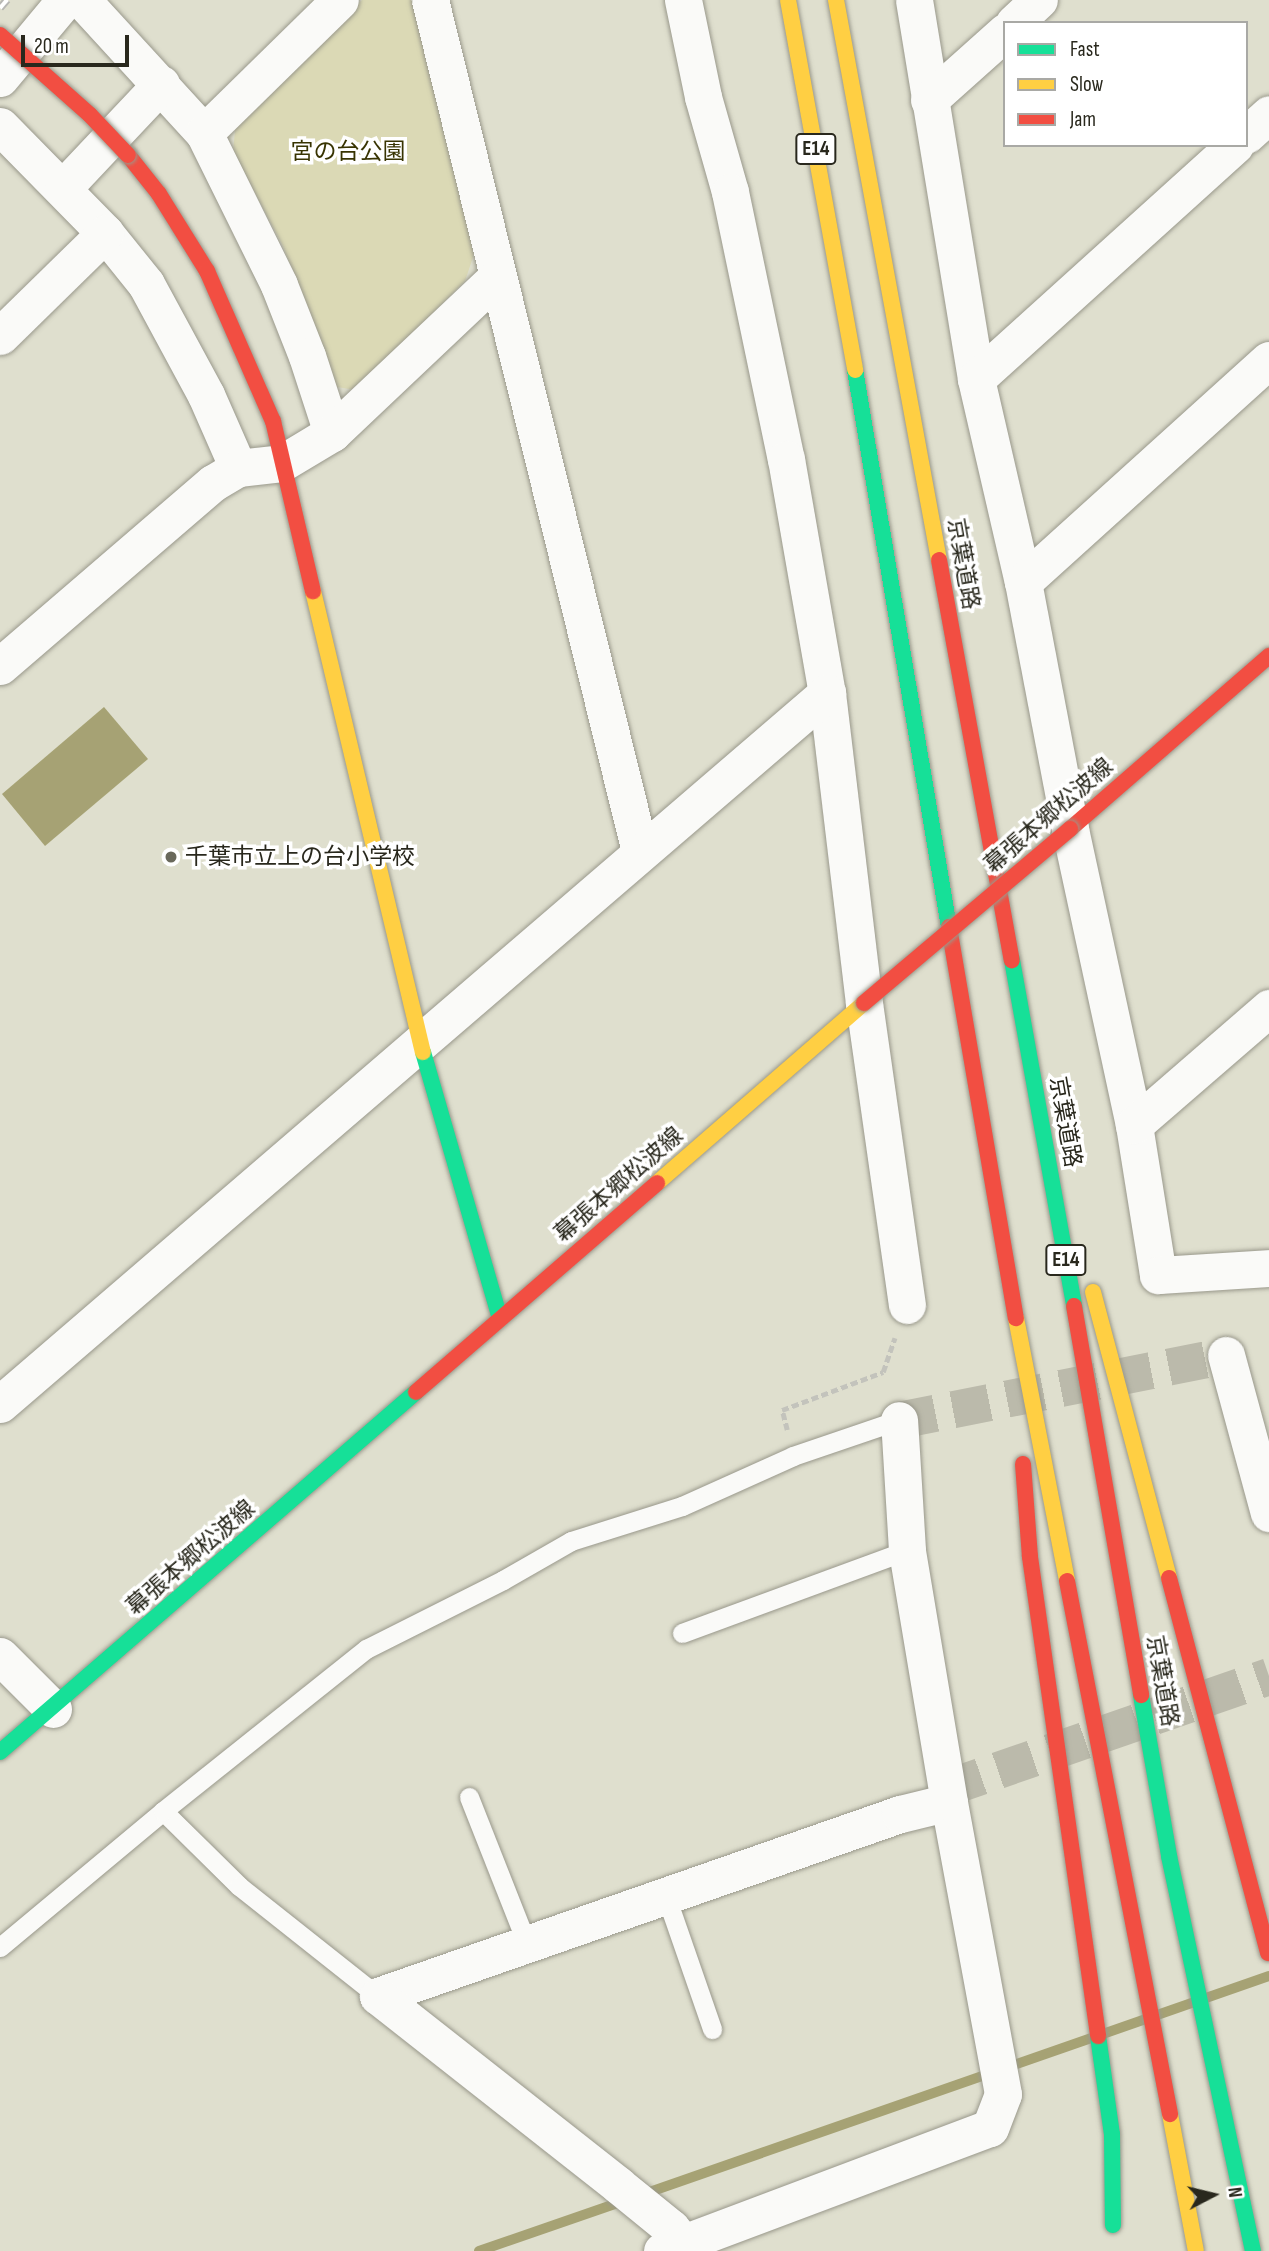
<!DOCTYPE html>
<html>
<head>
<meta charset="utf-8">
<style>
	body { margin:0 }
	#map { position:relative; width:1269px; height:2251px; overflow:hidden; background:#dfdfce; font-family:"Sofia Sans Condensed","Noto Sans JP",sans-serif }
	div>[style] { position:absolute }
	.green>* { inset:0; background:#dbd9b5 }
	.water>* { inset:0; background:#a6a274 }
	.stream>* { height:10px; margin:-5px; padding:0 5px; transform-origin:5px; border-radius:5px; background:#a6a274 }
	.street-tunnel>* { height:37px; margin-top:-18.5px; transform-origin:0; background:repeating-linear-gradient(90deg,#bbbaab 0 37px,transparent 0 55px) }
	.path>* { height:4.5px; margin-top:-2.25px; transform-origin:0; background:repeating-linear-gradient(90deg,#c3c3bc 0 7px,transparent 0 10.5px) }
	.roads { filter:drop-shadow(0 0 2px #99988b) drop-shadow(0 0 2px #99988b) }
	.lane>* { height:19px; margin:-9.5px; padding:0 9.5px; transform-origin:9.5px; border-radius:9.5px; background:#fafaf8 }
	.street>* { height:37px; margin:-18.5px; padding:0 18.5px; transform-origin:18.5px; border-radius:18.5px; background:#fafaf8 }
	.fast>* { height:16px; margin:-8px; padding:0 8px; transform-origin:8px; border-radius:8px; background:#16e098 }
	.slow>* { height:16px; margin:-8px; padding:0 8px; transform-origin:8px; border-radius:8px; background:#ffcf43 }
	.jam>* { height:16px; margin:-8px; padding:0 8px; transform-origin:8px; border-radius:8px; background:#f24e42 }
	.rail>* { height:8px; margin-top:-4px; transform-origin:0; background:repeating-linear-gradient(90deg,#fff 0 16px,#b7b7b3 0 32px); box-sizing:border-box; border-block:2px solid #b7b7b3 }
	.bridges { filter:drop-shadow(0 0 2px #99988b) drop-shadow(0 0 2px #99988b) }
	.jam-bridge>* { height:16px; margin:-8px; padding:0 8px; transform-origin:8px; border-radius:8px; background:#f24e42 }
	.dots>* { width:19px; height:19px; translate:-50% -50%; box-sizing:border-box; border:4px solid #fff; border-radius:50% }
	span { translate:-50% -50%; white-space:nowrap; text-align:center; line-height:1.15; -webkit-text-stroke:7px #fff; paint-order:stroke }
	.shield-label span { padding:2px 5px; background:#fff; border:2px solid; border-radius:5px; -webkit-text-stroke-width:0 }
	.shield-label { font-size:21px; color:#29281d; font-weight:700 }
	.park-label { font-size:23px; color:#383402 }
	.street-label { font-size:23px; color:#29281d }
	.poi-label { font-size:23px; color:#29281d }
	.left { translate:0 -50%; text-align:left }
	.legend { position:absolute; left:1003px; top:21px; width:245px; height:126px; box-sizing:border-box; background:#fff; border:2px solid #a9a9a5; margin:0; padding:9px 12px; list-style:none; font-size:21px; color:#29281d }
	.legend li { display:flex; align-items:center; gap:14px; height:35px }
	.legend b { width:35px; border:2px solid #a9a9a5 }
	.north { position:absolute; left:1178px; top:2160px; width:70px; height:70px; -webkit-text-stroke:5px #fff; paint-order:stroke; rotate:83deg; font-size:19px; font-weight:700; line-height:28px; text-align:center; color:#29281d }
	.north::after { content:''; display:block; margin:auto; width:24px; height:32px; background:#29281d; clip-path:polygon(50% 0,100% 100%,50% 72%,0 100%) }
	.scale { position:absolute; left:21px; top:35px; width:108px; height:32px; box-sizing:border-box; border:4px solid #29281d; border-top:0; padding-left:9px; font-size:21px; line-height:24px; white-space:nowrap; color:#29281d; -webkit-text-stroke:5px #fff; paint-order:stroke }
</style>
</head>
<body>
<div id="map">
	<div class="green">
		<i style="clip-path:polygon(362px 0,414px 0,474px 254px,465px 281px,355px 390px,331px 386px,310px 314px,283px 246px,233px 151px,236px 122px)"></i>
	</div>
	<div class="water">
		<i style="clip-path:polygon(104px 707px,148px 759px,45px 846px,2px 794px)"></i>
	</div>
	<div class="stream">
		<i style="left:641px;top:2195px;width:665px;rotate:-19.22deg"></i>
		<i style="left:479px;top:2251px;width:156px;rotate:-19.1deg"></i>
	</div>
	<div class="street-tunnel">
		<i style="left:899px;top:1420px;width:333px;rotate:-11.2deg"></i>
		<i style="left:946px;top:1788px;width:342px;rotate:-19.1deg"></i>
	</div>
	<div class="path">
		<i style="left:787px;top:1430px;width:21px;rotate:-104deg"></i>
		<i style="left:782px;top:1410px;width:108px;rotate:-20.6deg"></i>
		<i style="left:883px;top:1372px;width:36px;rotate:-71deg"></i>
	</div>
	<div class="roads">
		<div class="lane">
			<i style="left:682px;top:1633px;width:240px;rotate:-20.2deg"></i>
			<i style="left:469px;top:1797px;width:158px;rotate:68.5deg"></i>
			<i style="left:163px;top:1811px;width:107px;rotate:44.6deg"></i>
			<i style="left:239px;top:1886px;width:177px;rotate:38.4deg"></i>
			<i style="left:666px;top:1896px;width:141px;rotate:70.9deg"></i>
			<i style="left:0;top:1947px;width:212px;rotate:-39.8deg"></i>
			<i style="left:163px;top:1811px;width:260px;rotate:-38.6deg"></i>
			<i style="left:366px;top:1649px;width:153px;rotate:-26.7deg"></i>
			<i style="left:503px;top:1580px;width:78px;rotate:-29.8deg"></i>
			<i style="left:571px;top:1541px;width:116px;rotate:-17.5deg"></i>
			<i style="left:682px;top:1506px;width:122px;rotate:-24.2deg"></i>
			<i style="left:793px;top:1456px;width:112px;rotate:-18.8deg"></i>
		</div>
		<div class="street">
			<i style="left:82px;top:0;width:180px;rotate:47.5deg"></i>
			<i style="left:204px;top:133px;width:169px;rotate:63.7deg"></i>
			<i style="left:279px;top:285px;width:76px;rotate:68.5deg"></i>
			<i style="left:307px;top:356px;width:81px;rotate:72deg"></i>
			<i style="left:430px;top:0;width:877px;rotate:76.15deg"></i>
			<i style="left:683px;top:0;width:99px;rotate:78.3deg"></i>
			<i style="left:703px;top:97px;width:99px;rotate:74.1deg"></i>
			<i style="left:730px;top:192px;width:273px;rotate:78.2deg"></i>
			<i style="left:786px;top:459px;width:238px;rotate:80.1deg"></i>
			<i style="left:827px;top:693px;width:312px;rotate:83.2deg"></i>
			<i style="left:864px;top:1003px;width:305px;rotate:81.9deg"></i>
			<i style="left:914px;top:0;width:384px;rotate:80.7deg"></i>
			<i style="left:976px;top:379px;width:208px;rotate:77deg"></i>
			<i style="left:1023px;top:582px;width:251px;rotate:79.2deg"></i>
			<i style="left:1070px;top:829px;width:303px;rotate:77.8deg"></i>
			<i style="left:1134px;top:1125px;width:152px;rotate:80.9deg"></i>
			<i style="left:1158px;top:1275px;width:111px;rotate:-3.6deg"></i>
			<i style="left:1014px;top:23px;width:34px;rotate:-43deg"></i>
			<i style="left:0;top:78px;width:102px;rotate:-50.2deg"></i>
			<i style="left:929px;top:100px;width:102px;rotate:-41.8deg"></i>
			<i style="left:0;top:126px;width:150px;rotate:45.5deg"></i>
			<i style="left:105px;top:233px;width:65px;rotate:51.2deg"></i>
			<i style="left:146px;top:284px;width:126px;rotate:61.6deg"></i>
			<i style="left:206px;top:395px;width:80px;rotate:66.3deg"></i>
			<i style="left:204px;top:133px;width:190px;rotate:-44.4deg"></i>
			<i style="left:1246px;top:135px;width:31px;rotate:-42deg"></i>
			<i style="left:63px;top:188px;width:143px;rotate:-46.7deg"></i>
			<i style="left:0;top:336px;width:147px;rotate:-44.4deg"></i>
			<i style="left:976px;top:379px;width:349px;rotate:-42.1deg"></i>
			<i style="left:1023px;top:582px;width:331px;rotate:-42.1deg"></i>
			<i style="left:0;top:666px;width:281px;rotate:-40.7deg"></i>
			<i style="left:213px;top:483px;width:29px;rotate:-31deg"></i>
			<i style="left:238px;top:468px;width:44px;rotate:-6.5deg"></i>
			<i style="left:282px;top:463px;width:58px;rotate:-31deg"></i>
			<i style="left:332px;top:433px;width:228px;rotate:-43.4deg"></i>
			<i style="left:1134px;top:1125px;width:179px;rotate:-40.9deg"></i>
			<i style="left:1226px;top:1355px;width:164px;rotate:74.8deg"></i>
			<i style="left:0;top:1404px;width:1091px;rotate:-40.69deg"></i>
			<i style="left:0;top:1656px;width:75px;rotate:45deg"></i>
			<i style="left:378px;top:1996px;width:553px;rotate:-19.22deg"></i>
			<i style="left:900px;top:1814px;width:50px;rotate:-13.8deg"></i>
			<i style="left:378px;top:1996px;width:305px;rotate:38.2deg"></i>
			<i style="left:618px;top:2185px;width:68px;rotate:39.1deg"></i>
			<i style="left:671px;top:2228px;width:21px;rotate:51deg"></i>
			<i style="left:662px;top:2251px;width:350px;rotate:-20.6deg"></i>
			<i style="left:990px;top:2128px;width:36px;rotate:-69deg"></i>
			<i style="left:1003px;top:2094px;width:297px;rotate:-100.5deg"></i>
			<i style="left:949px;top:1802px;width:255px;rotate:-99.5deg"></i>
			<i style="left:907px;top:1550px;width:130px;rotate:-93.5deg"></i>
		</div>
		<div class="fast">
			<i style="left:855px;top:370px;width:565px;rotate:80.42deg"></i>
			<i style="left:1012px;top:960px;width:352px;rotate:79.8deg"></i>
			<i style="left:423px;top:1052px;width:277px;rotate:73.9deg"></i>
			<i style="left:1141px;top:1695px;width:163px;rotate:80.1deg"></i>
			<i style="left:1169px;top:1856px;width:404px;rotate:78deg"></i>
			<i style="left:0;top:1752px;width:550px;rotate:-40.87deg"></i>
			<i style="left:1098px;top:2036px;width:99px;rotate:81.9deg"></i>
			<i style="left:1112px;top:2134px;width:91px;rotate:89.4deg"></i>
		</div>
		<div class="slow">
			<i style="left:788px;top:0;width:376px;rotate:79.7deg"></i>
			<i style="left:836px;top:0;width:569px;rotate:79.58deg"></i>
			<i style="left:313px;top:591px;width:474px;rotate:76.6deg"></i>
			<i style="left:657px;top:1183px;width:274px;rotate:-41deg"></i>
			<i style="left:1093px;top:1292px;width:296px;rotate:75.1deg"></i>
			<i style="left:1016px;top:1318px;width:268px;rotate:79deg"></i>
			<i style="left:1170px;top:2114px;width:139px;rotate:79.3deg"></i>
		</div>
		<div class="jam">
			<i style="left:128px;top:155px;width:50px;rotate:51.5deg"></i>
			<i style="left:159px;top:194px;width:91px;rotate:58.1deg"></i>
			<i style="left:207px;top:271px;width:164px;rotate:66.3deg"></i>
			<i style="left:273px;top:421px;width:175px;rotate:76.8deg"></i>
			<i style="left:939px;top:560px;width:407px;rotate:79.7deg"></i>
			<i style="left:1070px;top:829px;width:264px;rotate:-41deg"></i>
			<i style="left:949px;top:927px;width:397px;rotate:80.3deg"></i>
			<i style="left:1074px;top:1306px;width:395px;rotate:80.2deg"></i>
			<i style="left:416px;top:1392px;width:319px;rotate:-40.9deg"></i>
			<i style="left:1023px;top:1464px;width:93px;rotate:85.7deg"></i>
			<i style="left:1030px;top:1557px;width:484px;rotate:81.9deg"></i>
			<i style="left:1169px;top:1578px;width:388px;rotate:75.2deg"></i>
			<i style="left:1067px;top:1581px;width:543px;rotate:79.06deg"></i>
		</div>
	</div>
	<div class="rail">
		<i style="left:0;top:8px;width:11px;rotate:-49deg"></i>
	</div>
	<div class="bridges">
		<div class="jam-bridge">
			<i style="left:0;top:35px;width:120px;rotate:41.6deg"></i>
			<i style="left:90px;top:115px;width:55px;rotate:46.5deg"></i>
			<i style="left:864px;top:1003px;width:270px;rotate:-40.2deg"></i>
		</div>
	</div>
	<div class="dots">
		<i style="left:171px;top:857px;background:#69685b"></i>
	</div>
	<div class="shield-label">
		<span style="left:816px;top:149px">E14</span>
		<span style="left:1066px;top:1260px">E14</span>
	</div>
	<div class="park-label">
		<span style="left:348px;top:152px">宮の台公園</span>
	</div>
	<div class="street-label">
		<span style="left:963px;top:564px;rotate:80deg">京葉道路</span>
		<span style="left:1049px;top:816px;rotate:-41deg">幕張本郷松波線</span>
		<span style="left:1065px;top:1122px;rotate:80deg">京葉道路</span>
		<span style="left:619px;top:1185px;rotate:-41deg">幕張本郷松波線</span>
		<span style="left:191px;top:1558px;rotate:-41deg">幕張本郷松波線</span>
		<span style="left:1162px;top:1681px;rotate:80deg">京葉道路</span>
	</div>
	<div class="poi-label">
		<span class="left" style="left:185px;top:857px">千葉市立上の台小学校</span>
	</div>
	<ul class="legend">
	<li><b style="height:9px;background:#16e098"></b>Fast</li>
	<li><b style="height:9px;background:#ffcf43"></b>Slow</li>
	<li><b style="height:9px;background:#f24e42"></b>Jam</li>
	</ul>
	<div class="north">N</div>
	<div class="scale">20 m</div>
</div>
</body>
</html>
